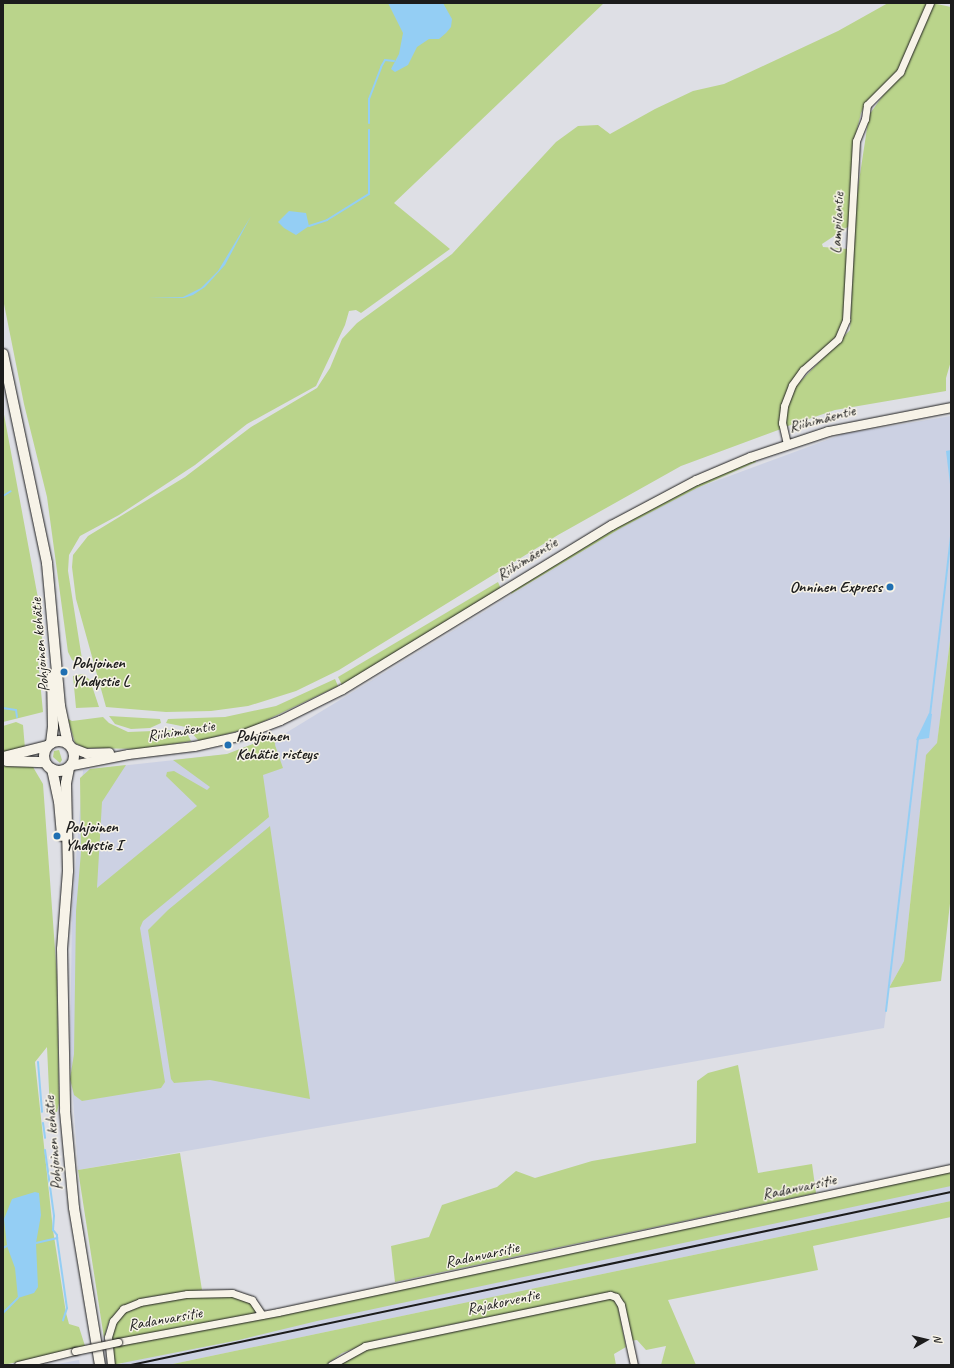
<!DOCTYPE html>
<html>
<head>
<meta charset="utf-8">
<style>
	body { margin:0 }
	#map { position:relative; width:954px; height:1368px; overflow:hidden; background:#dedfe5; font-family:Caveat,sans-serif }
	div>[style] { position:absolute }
	.built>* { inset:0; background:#ccd1e3 }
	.green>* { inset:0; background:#bad48b }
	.water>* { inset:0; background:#94cef4 }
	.stream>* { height:2px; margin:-1px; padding:0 1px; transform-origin:1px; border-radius:1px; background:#94cef4 }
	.roads { filter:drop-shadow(0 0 1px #1c1c1c) drop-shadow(0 0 1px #1c1c1c) }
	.minor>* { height:7px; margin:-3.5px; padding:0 3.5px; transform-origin:3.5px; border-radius:3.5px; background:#f7f3e8 }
	.tertiary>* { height:9px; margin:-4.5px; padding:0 4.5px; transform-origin:4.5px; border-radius:4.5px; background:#f7f3e8 }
	.secondary>* { height:10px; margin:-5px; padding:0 5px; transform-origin:5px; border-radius:5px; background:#f7f3e8 }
	.secondary>.ring { margin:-5px; padding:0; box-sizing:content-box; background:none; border:10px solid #f7f3e8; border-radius:50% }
	.rail>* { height:2px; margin:-1px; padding:0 1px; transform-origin:1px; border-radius:1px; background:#1c1c1c }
	.bridges { filter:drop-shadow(0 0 1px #1c1c1c) drop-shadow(0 0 1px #1c1c1c) }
	.minor-bridge>* { height:7px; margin:-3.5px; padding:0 3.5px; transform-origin:3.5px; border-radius:3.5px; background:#f7f3e8 }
	.dots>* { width:11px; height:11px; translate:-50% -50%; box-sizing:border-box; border:2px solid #f7f3e8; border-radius:50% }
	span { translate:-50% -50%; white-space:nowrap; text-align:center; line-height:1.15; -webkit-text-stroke:3px #f7f3e8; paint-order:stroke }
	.street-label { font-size:16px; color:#1c1c1c }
	.poi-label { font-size:16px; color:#1c1c1c; font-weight:700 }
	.right { translate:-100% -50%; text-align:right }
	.left { translate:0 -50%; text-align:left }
	.frame { position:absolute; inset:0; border:4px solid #1c1c1c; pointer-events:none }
	.north { position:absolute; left:906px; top:1320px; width:40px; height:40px; -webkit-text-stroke:3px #f7f3e8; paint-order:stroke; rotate:82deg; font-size:11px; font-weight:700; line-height:16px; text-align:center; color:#1c1c1c }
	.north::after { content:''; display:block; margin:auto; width:14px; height:18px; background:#1c1c1c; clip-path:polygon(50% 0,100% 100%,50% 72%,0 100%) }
</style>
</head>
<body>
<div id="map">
	<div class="built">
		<i style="clip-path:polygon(951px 416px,951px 633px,937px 744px,926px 756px,904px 961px,889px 988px,884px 1028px,78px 1170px,70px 1054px,72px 911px,83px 770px,248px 752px,276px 739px,621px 528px,697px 488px,843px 434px)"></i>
		<i style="clip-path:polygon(951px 1176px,951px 1201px,168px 1365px,122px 1365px,119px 1351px)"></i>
		<i style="clip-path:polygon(79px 1360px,80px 1365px,52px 1365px)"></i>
	</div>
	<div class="green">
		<i style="clip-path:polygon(3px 3px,604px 3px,394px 203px,450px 249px,361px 313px,356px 310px,349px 311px,345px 325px,316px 386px,247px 424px,195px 465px,119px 515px,80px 536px,69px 555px,68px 571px,82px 659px,78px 663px,72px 660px,68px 652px,47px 497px,24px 404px,4px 304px)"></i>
		<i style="clip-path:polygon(888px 3px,928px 3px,899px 71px,866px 103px,861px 113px,853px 146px,849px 226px,822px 244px,823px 247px,848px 249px,845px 310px,840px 333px,790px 384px,781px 429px,681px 466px,558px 535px,339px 670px,296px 691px,248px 706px,211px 711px,166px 712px,106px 707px,76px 599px,72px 567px,73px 555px,88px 536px,185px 477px,251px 427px,317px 388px,330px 368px,342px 339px,357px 323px,452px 254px,556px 142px,578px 126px,598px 125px,610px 134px,655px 109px,693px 91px,724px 84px,748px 73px,838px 31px)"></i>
		<i style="clip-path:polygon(932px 3px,951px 7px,951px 361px,946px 378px,946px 391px,835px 410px,785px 427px,787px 407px,795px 387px,850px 330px,856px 201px,869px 115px,884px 94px,903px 74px)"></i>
		<i style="clip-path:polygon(3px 409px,40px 609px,42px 638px,38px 660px,43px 712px,3px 722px)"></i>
		<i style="clip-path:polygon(755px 459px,756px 462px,697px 488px,621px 528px,511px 594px,512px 591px,637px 515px,703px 482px)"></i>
		<i style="clip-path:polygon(498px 582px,501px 589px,342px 685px,338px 677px)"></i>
		<i style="clip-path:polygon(951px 633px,951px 895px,941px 981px,889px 988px,904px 961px,926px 755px,937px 743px)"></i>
		<i style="clip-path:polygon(83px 674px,90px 680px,99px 707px,76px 708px,73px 676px)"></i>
		<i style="clip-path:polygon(335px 679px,338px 686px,250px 728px,199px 741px,186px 727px,166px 723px,168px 719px,225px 717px,276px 706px)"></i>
		<i style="clip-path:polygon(109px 716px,160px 719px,161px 723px,150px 728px,131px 729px,115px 724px)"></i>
		<i style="clip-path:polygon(103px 717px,109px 723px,128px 732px,179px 730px,188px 735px,191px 741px,142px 749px,85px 748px,75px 743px,68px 719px,72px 721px)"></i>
		<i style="clip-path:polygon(16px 722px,23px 725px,25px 749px,3px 754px,3px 726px)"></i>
		<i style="clip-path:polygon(276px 735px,275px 745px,283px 768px,263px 775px,269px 817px,143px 921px,140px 928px,165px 1082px,161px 1088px,82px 1101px,74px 1095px,70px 1079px,74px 1054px,76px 911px,81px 852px,80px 778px,90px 769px,126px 765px,102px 802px,97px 888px,197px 806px,166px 776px,167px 772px,174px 771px,207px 790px,210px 787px,173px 760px,227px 754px)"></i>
		<i style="clip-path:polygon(59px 750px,62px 760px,60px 763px,53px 757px,54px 751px)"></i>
		<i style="clip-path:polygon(3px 766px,33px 767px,43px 784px,57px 977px,59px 1103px,57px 1112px,50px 1112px,47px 1047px,35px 1062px,53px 1230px,66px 1313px,69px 1324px,79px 1327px,85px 1346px,75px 1350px,3px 1365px)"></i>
		<i style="clip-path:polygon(270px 826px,310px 1099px,210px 1080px,174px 1083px,171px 1079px,148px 930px,168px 910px)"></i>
		<i style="clip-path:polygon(738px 1065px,758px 1173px,812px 1164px,816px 1193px,395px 1282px,391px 1246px,429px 1237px,442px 1205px,497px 1187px,516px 1171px,535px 1178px,592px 1161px,696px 1143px,697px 1081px,708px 1073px)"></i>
		<i style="clip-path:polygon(180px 1153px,202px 1290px,149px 1297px,122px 1306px,109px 1321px,104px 1338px,78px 1170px)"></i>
		<i style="clip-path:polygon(951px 1170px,951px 1186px,317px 1321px,239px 1340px,112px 1365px,110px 1347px,297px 1312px)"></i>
		<i style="clip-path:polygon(951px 1201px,951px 1217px,813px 1246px,818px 1270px,668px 1300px,696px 1365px,661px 1365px,666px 1346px,646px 1350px,637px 1340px,629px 1341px,619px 1296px,613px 1292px,380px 1339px,342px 1353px,326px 1365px,168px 1365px)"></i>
		<i style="clip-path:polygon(228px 1294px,252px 1303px,256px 1309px,254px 1315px,109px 1341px,111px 1327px,128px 1309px,167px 1298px)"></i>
		<i style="clip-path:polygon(612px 1297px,618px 1307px,626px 1347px,614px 1354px,616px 1365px,336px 1365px,366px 1349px)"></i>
	</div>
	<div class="water">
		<i style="clip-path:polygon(388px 3px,443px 3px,452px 19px,451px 27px,446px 33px,439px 39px,429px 39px,417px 47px,408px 65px,395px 72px,391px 69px,399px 54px,403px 33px)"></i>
		<i style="clip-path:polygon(289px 211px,306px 213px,309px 226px,296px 235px,284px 228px,278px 222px)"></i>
		<i style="clip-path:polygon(251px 216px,225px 265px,205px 287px,193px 295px,184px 298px,148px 297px,183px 297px,201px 288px,218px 271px)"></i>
		<i style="clip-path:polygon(951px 450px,951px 492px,946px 451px)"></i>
		<i style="clip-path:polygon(929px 713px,932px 714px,929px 738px,916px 740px)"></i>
		<i style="clip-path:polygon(35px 1192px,39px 1193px,41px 1215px,36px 1243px,38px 1287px,34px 1293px,18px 1298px,15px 1268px,7px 1246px,4px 1219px,12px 1199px)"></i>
	</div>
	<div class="stream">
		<i style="left:369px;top:123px;width:24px;rotate:-90deg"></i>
		<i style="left:369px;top:99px;width:34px;rotate:-69deg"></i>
		<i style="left:381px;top:67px;width:8px;rotate:-60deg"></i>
		<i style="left:385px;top:60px;width:9px;rotate:6deg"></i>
		<i style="left:309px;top:226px;width:19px;rotate:-18deg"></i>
		<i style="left:327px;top:220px;width:49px;rotate:-31.8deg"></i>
		<i style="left:369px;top:194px;width:64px;rotate:-90deg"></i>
		<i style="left:3px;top:496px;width:9px;rotate:-32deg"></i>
		<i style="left:3px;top:708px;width:13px;rotate:9deg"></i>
		<i style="left:16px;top:710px;width:7px;rotate:82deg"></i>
		<i style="left:930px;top:715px;width:181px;rotate:-83.3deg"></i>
		<i style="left:886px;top:1011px;width:275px;rotate:-83.3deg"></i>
		<i style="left:38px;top:1062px;width:50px;rotate:85.4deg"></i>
		<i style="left:43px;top:1123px;width:15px;rotate:82deg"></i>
		<i style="left:45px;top:1150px;width:67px;rotate:82.2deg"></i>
		<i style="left:54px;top:1216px;width:14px;rotate:94deg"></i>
		<i style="left:53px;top:1230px;width:6px;rotate:51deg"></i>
		<i style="left:57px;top:1235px;width:3px;rotate:90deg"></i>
		<i style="left:36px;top:1243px;width:22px;rotate:-13deg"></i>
		<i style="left:57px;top:1238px;width:71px;rotate:81.9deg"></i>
		<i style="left:67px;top:1308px;width:13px;rotate:108deg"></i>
		<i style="left:3px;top:1248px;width:4px;rotate:-27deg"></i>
		<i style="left:3px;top:1313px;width:21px;rotate:-45deg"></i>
	</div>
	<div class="roads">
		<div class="minor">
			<i style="left:787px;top:444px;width:22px;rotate:-103deg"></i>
			<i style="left:782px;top:423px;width:17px;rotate:-83deg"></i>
			<i style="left:784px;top:406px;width:22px;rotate:-69deg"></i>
			<i style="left:792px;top:385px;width:19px;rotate:-54deg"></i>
			<i style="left:803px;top:370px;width:47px;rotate:-41.5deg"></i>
			<i style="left:838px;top:339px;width:21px;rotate:-67deg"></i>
			<i style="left:846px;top:320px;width:179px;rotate:-86.8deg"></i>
			<i style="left:856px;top:141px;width:24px;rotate:-68deg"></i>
			<i style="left:865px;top:119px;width:14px;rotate:-82deg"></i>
			<i style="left:867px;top:105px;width:47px;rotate:-45deg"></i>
			<i style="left:900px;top:72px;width:75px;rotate:-66.5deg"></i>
			<i style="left:118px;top:1342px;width:163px;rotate:-10.6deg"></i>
			<i style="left:278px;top:1312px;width:688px;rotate:-12.08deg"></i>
			<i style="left:18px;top:1365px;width:59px;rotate:-13.8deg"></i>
			<i style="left:111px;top:1365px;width:28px;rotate:-96deg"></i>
			<i style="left:108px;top:1337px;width:17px;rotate:-73deg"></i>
			<i style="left:113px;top:1321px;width:16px;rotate:-50deg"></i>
			<i style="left:123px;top:1309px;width:18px;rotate:-22deg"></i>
			<i style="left:140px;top:1302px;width:48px;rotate:-9.7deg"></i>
			<i style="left:187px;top:1294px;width:45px;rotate:-1.3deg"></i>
			<i style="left:232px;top:1293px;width:21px;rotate:19deg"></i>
			<i style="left:252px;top:1300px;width:18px;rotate:56deg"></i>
			<i style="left:331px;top:1365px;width:39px;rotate:-29deg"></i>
			<i style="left:365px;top:1346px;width:250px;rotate:-11.8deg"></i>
			<i style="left:610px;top:1295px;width:6px;rotate:18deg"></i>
			<i style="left:616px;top:1297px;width:9px;rotate:58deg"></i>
			<i style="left:621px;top:1305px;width:61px;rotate:77.8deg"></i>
		</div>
		<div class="tertiary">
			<i style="left:73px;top:748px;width:14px;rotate:21deg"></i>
			<i style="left:86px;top:753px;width:23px;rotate:-2deg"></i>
			<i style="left:72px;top:765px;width:57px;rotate:-11.1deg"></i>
			<i style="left:128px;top:754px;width:66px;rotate:-6.9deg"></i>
			<i style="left:194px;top:746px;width:45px;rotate:-12.8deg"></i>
			<i style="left:238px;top:736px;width:45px;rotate:-20.9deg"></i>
			<i style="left:280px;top:720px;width:69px;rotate:-26.6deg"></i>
			<i style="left:342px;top:689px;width:315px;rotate:-31.4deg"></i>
			<i style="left:611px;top:525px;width:96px;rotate:-27.9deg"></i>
			<i style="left:696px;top:480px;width:59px;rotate:-23.1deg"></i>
			<i style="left:750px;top:457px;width:82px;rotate:-18.4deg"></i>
			<i style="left:828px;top:431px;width:125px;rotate:-11deg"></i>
		</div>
		<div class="secondary">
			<i style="left:3px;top:354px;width:214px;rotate:78.1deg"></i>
			<i style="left:47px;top:563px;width:144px;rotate:84.8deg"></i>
			<i style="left:60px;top:706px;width:38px;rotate:78deg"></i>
			<i class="ring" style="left:44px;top:741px;width:20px;height:20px"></i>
			<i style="left:51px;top:743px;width:16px;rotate:-83deg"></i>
			<i style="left:53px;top:727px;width:50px;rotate:-91.1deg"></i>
			<i style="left:3px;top:757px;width:45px;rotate:-14deg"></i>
			<i style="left:7px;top:761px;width:38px;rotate:2deg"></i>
			<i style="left:69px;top:768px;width:15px;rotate:101deg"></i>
			<i style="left:66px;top:783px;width:88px;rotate:88.7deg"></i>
			<i style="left:68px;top:871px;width:78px;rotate:94.4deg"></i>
			<i style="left:62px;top:949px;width:162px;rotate:88.9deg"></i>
			<i style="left:65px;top:1111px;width:97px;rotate:84.7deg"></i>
			<i style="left:74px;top:1208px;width:159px;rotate:80.6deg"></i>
			<i style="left:52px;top:769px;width:33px;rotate:78deg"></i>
			<i style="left:59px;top:801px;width:35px;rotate:85deg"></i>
		</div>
	</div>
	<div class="rail">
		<i style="left:131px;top:1365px;width:838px;rotate:-11.91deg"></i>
	</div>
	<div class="bridges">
		<div class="minor-bridge">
			<i style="left:75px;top:1351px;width:44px;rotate:-11.8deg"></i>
		</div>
	</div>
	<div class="dots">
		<i style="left:890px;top:587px;background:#1f6fb2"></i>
		<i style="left:64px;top:672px;background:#1f6fb2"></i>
		<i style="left:228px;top:745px;background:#1f6fb2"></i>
		<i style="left:57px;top:836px;background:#1f6fb2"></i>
	</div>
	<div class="street-label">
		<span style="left:837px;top:223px;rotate:-87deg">Lampilantie</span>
		<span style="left:822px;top:419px;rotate:-15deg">Riihimäentie</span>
		<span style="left:527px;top:559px;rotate:-32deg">Riihimäentie</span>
		<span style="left:40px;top:645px;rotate:-95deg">Pohjoinen kehätie</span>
		<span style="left:181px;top:731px;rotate:-9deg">Riihimäentie</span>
		<span style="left:53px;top:1143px;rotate:-95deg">Pohjoinen kehätie</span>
		<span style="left:799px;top:1187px;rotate:-12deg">Radanvarsitie</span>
		<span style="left:482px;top:1255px;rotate:-12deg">Radanvarsitie</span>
		<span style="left:503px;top:1302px;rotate:-12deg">Rajakorventie</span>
		<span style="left:165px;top:1319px;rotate:-10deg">Radanvarsitie</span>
	</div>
	<div class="poi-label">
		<span class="right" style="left:882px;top:587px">Onninen Express</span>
		<span class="left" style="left:72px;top:672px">Pohjoinen<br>Yhdystie L</span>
		<span class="left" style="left:236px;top:745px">Pohjoinen<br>Kehätie risteys</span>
		<span class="left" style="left:65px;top:836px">Pohjoinen<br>Yhdystie I</span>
	</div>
	<div class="frame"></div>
	<div class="north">N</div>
</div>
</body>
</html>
